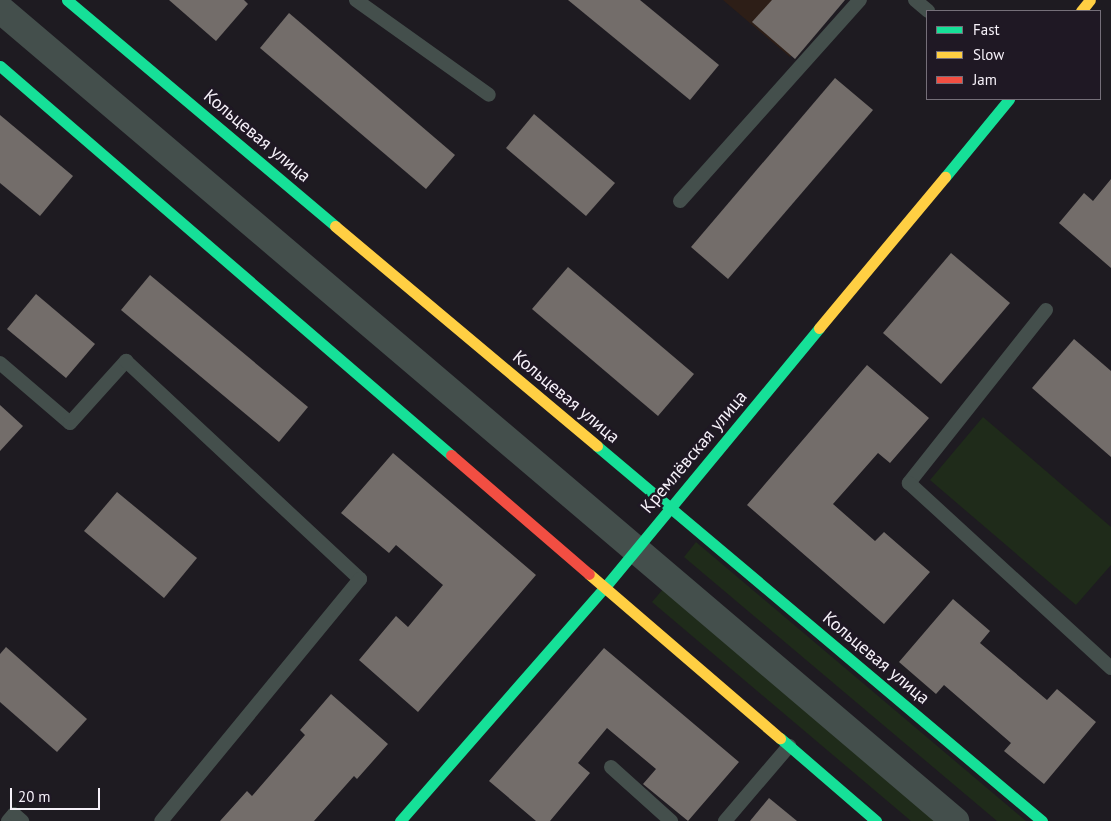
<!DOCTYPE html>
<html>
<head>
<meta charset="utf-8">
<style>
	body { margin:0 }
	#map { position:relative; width:1111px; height:821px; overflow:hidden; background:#1e1b21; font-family:"PT Sans",sans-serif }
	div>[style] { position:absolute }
	.industrial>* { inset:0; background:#2d1e17 }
	.green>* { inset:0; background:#1f2b1a }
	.building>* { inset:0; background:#736d6a }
	.lane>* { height:14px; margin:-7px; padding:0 7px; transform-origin:7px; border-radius:7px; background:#444f4c }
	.street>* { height:28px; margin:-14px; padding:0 14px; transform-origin:14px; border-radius:14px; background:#444f4c }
	.fast>* { height:11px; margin:-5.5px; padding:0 5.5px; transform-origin:5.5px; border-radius:5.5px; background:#16e098 }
	.slow>* { height:11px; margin:-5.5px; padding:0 5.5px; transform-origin:5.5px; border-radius:5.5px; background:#ffcf43 }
	.jam>* { height:11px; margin:-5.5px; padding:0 5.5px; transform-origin:5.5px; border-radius:5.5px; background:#f24e42 }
	span { translate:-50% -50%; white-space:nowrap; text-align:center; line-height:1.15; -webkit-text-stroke:5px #1f1824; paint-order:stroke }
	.street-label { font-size:18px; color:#f6f1f9 }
	.legend { position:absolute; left:926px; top:10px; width:175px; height:90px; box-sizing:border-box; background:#1f1824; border:1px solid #756f79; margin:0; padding:6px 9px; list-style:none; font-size:15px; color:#f6f1f9 }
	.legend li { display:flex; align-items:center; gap:10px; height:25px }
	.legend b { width:25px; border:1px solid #756f79 }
	.scale { position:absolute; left:10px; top:788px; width:90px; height:22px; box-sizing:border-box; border:2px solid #f6f1f9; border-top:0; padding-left:6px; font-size:15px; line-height:18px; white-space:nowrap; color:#f6f1f9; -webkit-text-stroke:4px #1f1824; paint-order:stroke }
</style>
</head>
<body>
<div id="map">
	<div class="industrial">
		<i style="clip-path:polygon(723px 0,837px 0,790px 57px)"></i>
	</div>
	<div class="green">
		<i style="clip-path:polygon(983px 417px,1111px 527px,1111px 565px,1076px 605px,930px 480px)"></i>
		<i style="clip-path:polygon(696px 542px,1026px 821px,997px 821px,684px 557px)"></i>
		<i style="clip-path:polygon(664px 588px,940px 821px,911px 821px,652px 602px)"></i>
	</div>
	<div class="building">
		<i style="clip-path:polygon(169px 0,244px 0,248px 4px,216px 41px)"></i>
		<i style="clip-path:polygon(568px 0,640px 0,719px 65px,690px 100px)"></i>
		<i style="clip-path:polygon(772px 0,845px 0,795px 59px,752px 22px)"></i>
		<i style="clip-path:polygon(289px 13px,455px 155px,426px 189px,260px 48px)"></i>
		<i style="clip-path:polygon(835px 78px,873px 110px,728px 279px,691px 247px)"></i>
		<i style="clip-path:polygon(534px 114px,615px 183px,586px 216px,506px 148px)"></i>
		<i style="clip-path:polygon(0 115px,73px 176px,40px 216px,0 183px)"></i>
		<i style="clip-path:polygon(1111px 179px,1111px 268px,1059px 223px,1084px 193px,1093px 201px)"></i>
		<i style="clip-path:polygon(951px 253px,1010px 303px,941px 384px,883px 333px)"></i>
		<i style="clip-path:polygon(568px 267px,694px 374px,658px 416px,532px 309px)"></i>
		<i style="clip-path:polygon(150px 275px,308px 407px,279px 442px,121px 310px)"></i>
		<i style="clip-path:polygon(36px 294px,95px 344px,66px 378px,7px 329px)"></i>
		<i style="clip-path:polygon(1074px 339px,1111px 371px,1111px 457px,1032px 388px)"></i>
		<i style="clip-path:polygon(867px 365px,929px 418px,890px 463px,878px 453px,833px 504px,875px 541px,884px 532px,930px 572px,884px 624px,747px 505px)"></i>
		<i style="clip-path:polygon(0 405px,23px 426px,0 451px)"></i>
		<i style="clip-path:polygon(393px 453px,536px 575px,418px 712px,359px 660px,396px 616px,408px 627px,443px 585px,396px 545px,389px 553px,341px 513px)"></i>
		<i style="clip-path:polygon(117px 492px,197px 558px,164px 598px,84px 531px)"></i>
		<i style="clip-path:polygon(953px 599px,990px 631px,980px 643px,1047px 700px,1057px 689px,1096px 722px,1044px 784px,1004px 751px,1011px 743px,944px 685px,936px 694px,899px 662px)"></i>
		<i style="clip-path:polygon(6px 647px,87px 719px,57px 752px,0 702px,0 654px)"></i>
		<i style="clip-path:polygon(604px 648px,739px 762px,688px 821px,643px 784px,656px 769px,607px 728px,578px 763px,590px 773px,550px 821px,536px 821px,489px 781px)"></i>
		<i style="clip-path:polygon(331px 694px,388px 744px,357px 779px,354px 776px,314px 821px,220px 821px,247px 791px,252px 796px,305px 735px,300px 730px)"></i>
		<i style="clip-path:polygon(769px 798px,797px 821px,750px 821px)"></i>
	</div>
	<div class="lane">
		<i style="left:356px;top:0;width:163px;rotate:35.5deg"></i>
		<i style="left:915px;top:0;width:17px;rotate:40deg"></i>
		<i style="left:680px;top:201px;width:270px;rotate:-48.2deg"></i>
		<i style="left:1046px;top:310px;width:221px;rotate:128.4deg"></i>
		<i style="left:909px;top:483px;width:274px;rotate:42.5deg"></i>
		<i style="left:0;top:363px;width:92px;rotate:40.6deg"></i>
		<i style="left:70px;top:423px;width:84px;rotate:-47.9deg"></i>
		<i style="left:126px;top:361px;width:320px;rotate:43deg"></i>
		<i style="left:360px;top:579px;width:313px;rotate:129.4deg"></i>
		<i style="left:611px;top:767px;width:81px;rotate:42deg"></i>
		<i style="left:8px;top:821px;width:9px;rotate:-49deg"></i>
		<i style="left:14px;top:814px;width:11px;rotate:41deg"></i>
		<i style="left:725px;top:821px;width:99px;rotate:-49.5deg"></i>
	</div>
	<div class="street">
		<i style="left:0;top:9px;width:1254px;rotate:40.37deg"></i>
	</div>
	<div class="fast">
		<i style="left:67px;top:0;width:351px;rotate:40.1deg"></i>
		<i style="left:0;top:66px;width:596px;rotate:40.78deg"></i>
		<i style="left:945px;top:177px;width:101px;rotate:-50.6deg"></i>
		<i style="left:597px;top:446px;width:582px;rotate:40.12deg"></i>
		<i style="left:780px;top:738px;width:127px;rotate:40.8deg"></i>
		<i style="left:400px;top:821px;width:311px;rotate:-48.8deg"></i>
		<i style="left:605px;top:587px;width:336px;rotate:-50.4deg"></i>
	</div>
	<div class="slow">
		<i style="left:1081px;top:11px;width:14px;rotate:-51deg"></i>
		<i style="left:335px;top:226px;width:342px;rotate:40deg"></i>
		<i style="left:819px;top:328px;width:197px;rotate:-50.2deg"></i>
		<i style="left:589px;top:574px;width:252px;rotate:40.7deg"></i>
	</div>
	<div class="jam">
		<i style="left:451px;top:455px;width:182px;rotate:40.8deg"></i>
	</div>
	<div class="street-label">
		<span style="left:257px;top:136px;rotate:40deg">Кольцевая улица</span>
		<span style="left:566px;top:397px;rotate:40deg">Кольцевая улица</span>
		<span style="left:694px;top:452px;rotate:-50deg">Кремлёвская улица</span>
		<span style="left:876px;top:658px;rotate:40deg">Кольцевая улица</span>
	</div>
	<ul class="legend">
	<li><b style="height:6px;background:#16e098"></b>Fast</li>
	<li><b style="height:6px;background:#ffcf43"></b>Slow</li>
	<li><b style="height:6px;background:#f24e42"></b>Jam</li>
	</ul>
	<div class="scale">20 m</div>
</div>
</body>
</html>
